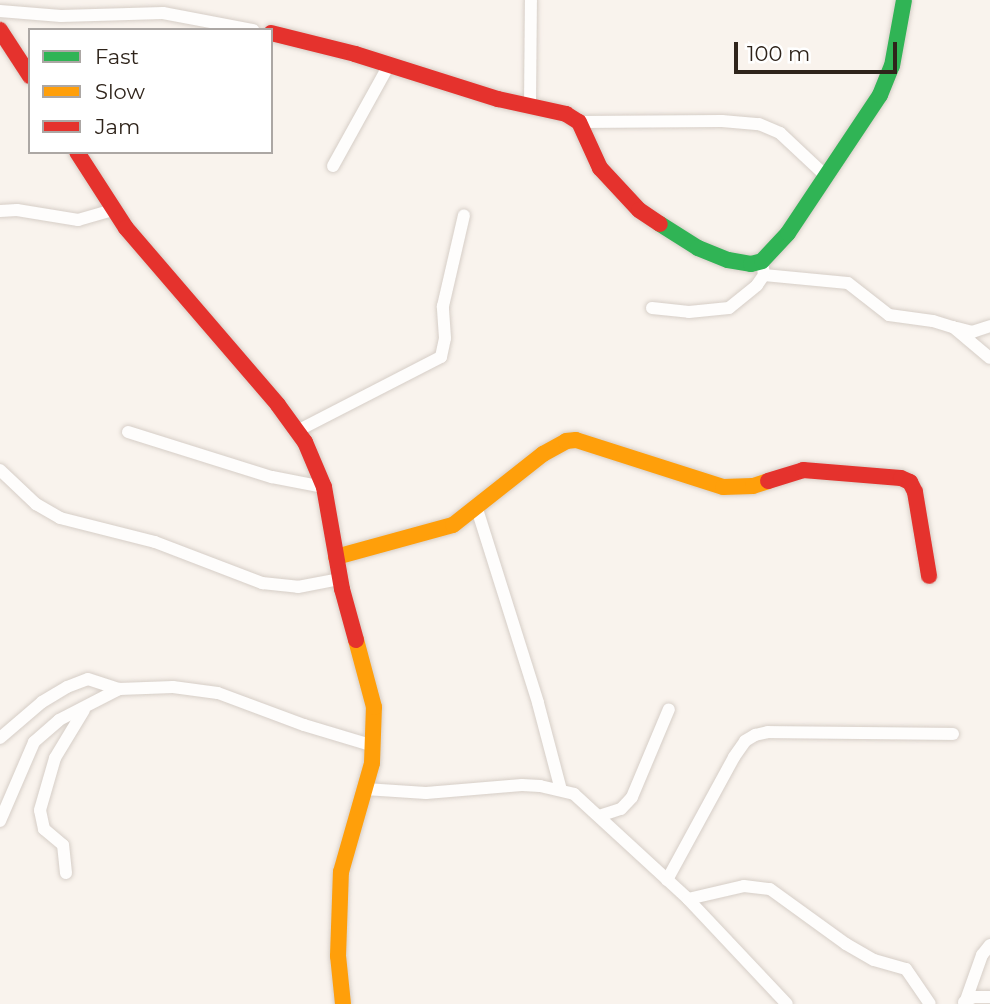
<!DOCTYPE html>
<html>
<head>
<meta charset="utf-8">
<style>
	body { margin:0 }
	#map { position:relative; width:990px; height:1004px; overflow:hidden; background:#f9f3ed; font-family:Montserrat,sans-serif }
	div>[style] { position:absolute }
	.roads { filter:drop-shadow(0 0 2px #d6cec7) drop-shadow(0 0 2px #d6cec7) }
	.street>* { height:12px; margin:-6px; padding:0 6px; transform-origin:6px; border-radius:6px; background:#fefdfc }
	.fast>* { height:16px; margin:-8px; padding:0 8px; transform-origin:8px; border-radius:8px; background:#30b455 }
	.slow>* { height:16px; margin:-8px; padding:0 8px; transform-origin:8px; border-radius:8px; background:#ff9f0a }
	.jam>* { height:16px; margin:-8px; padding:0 8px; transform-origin:8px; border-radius:8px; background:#e5322d }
	span { translate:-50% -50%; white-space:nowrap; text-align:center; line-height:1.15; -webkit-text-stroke:7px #fff; paint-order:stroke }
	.legend { position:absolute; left:28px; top:28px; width:245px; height:126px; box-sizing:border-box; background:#fff; border:2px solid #aca7a4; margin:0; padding:9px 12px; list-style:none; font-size:21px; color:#2f241b }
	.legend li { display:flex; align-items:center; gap:14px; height:35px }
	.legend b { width:35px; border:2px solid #aca7a4 }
	.scale { position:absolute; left:734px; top:42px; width:163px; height:32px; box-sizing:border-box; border:4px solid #2f241b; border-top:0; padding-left:9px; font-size:21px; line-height:24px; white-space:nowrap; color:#2f241b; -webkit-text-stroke:5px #fff; paint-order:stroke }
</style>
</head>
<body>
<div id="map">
	<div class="roads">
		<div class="street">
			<i style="left:0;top:11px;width:61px;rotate:4.7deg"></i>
			<i style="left:61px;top:16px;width:102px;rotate:-1.7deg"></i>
			<i style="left:163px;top:13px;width:92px;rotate:10.7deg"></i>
			<i style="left:530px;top:106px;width:106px;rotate:-89.5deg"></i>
			<i style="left:579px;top:122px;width:143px;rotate:-0.4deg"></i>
			<i style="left:722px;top:121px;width:37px;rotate:5deg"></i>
			<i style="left:759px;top:124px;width:23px;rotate:23deg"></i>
			<i style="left:780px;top:133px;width:63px;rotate:43.1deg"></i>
			<i style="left:333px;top:166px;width:115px;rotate:-61deg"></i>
			<i style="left:0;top:211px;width:17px;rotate:-3deg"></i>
			<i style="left:17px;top:210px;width:62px;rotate:9.3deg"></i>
			<i style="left:78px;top:220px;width:37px;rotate:-16deg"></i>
			<i style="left:764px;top:275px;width:84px;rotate:5.4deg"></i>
			<i style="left:848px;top:283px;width:52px;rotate:38deg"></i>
			<i style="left:889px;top:315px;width:44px;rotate:7.8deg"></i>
			<i style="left:933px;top:321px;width:21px;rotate:17deg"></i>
			<i style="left:953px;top:327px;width:48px;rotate:40deg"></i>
			<i style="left:652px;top:308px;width:37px;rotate:6deg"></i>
			<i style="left:689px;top:312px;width:40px;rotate:-5.7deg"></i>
			<i style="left:729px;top:308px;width:36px;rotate:-39deg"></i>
			<i style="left:757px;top:285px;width:12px;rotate:-55deg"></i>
			<i style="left:764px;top:275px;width:7px;rotate:-98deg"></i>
			<i style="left:957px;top:328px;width:16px;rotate:15deg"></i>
			<i style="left:972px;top:332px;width:19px;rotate:-18deg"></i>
			<i style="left:297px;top:431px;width:162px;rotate:-27.2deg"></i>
			<i style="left:441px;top:357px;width:19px;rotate:-78deg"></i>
			<i style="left:445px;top:338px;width:32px;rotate:-94deg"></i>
			<i style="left:443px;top:306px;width:93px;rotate:-77deg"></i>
			<i style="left:128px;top:432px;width:151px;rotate:17.4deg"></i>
			<i style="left:272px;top:477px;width:53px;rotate:10.9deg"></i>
			<i style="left:0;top:470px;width:50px;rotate:43.4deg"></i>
			<i style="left:36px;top:504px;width:28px;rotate:30deg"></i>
			<i style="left:60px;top:518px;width:98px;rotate:14.2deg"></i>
			<i style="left:155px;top:542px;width:115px;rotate:21deg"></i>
			<i style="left:262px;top:583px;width:36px;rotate:6deg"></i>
			<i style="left:298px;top:587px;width:43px;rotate:-10.8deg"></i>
			<i style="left:477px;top:509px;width:203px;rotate:72.5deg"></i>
			<i style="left:538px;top:703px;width:90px;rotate:75.2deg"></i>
			<i style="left:0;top:738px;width:55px;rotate:-40.6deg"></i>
			<i style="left:42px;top:702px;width:29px;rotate:-31deg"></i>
			<i style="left:67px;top:687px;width:22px;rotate:-21deg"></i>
			<i style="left:88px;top:679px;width:33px;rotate:18deg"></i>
			<i style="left:365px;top:789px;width:61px;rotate:3.8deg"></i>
			<i style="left:426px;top:793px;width:96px;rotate:-4.8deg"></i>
			<i style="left:522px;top:785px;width:18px;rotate:3deg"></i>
			<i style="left:540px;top:786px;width:35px;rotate:13deg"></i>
			<i style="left:574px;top:794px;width:155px;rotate:42.6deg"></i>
			<i style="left:688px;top:899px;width:144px;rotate:46.7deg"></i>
			<i style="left:599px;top:816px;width:23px;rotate:-18deg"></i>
			<i style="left:621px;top:809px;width:16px;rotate:-47deg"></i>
			<i style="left:632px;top:797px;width:95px;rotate:-67.2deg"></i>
			<i style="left:0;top:821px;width:86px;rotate:-66.7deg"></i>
			<i style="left:34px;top:742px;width:33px;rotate:-41deg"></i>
			<i style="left:59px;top:720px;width:68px;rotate:-27.3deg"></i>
			<i style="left:119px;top:689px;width:54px;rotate:-2.1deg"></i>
			<i style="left:173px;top:687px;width:45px;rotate:7.6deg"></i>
			<i style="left:218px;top:693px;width:92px;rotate:20.4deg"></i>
			<i style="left:304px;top:725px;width:73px;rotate:16.7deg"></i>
			<i style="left:66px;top:873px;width:28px;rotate:-96deg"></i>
			<i style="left:63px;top:845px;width:25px;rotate:-140deg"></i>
			<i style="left:44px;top:829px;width:19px;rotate:-102deg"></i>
			<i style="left:40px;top:810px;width:54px;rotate:-73.9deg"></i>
			<i style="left:55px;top:758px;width:56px;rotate:-58.9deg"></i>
			<i style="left:667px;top:880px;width:140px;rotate:-61.4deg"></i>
			<i style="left:734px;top:757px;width:19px;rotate:-55deg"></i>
			<i style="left:745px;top:741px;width:12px;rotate:-31deg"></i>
			<i style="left:755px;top:735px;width:13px;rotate:-13deg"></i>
			<i style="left:768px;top:732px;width:185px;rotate:0.6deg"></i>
			<i style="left:688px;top:899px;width:57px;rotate:-13.1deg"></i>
			<i style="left:744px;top:886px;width:26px;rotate:7deg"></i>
			<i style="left:770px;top:889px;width:94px;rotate:35.9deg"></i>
			<i style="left:846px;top:944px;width:32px;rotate:30deg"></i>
			<i style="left:874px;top:960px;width:33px;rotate:16deg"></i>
			<i style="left:906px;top:969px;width:42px;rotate:55.6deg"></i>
			<i style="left:966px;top:1000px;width:48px;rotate:-70.4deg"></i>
			<i style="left:982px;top:955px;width:13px;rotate:-51deg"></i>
			<i style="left:964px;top:1002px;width:11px;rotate:-27deg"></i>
			<i style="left:974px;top:997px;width:16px"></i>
		</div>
		<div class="fast">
			<i style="left:660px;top:224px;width:45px;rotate:32.3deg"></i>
			<i style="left:698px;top:248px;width:32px;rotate:22deg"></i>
			<i style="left:728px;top:260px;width:23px;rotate:10deg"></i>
			<i style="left:751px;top:264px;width:11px;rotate:-15deg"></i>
			<i style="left:762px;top:261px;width:38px;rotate:-47deg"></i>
			<i style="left:788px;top:233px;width:166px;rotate:-56.3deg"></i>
			<i style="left:880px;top:95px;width:31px;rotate:-68deg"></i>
			<i style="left:892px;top:66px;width:67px;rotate:-79.7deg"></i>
		</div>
		<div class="slow">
			<i style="left:336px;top:557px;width:121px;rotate:-15.3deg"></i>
			<i style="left:453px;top:525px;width:115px;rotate:-38.3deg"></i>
			<i style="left:543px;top:454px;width:26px;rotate:-29deg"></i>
			<i style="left:566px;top:441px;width:10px;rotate:-6deg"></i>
			<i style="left:576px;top:440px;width:154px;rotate:17.7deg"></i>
			<i style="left:723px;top:487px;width:30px;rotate:-2deg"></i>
			<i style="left:753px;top:486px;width:16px;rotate:-18deg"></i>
			<i style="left:343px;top:1004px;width:48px;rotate:-95.9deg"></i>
			<i style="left:338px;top:956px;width:84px;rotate:-88deg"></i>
			<i style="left:341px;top:872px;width:113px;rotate:-74.1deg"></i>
			<i style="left:372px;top:763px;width:56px;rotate:-88deg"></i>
			<i style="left:374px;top:707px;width:69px;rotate:-105deg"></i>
		</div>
		<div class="jam">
			<i style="left:0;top:30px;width:55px;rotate:56.9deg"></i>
			<i style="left:271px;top:33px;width:87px;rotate:14deg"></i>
			<i style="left:355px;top:54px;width:150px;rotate:17.5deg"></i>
			<i style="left:498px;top:99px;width:70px;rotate:12.4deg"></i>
			<i style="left:566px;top:114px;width:15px;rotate:32deg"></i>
			<i style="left:579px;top:122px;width:51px;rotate:65.5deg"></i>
			<i style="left:600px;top:168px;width:57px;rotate:47.1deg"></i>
			<i style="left:639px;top:210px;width:25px;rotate:34deg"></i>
			<i style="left:77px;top:152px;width:90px;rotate:57.2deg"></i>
			<i style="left:126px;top:228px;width:233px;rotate:49.3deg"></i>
			<i style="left:278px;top:405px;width:46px;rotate:53.9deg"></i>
			<i style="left:305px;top:442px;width:49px;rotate:67.1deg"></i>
			<i style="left:324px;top:487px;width:104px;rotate:80deg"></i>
			<i style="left:342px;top:589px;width:53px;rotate:74.6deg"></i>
			<i style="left:768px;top:481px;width:37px;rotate:-17deg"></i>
			<i style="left:803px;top:470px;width:98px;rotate:4.7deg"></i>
			<i style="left:901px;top:478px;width:10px;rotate:24deg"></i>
			<i style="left:910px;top:482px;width:11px;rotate:63deg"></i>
			<i style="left:915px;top:492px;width:85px;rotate:80.5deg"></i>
		</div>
	</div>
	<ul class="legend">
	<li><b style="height:9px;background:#30b455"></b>Fast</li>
	<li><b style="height:9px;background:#ff9f0a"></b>Slow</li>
	<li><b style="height:9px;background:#e5322d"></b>Jam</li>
	</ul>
	<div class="scale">100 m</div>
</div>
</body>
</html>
